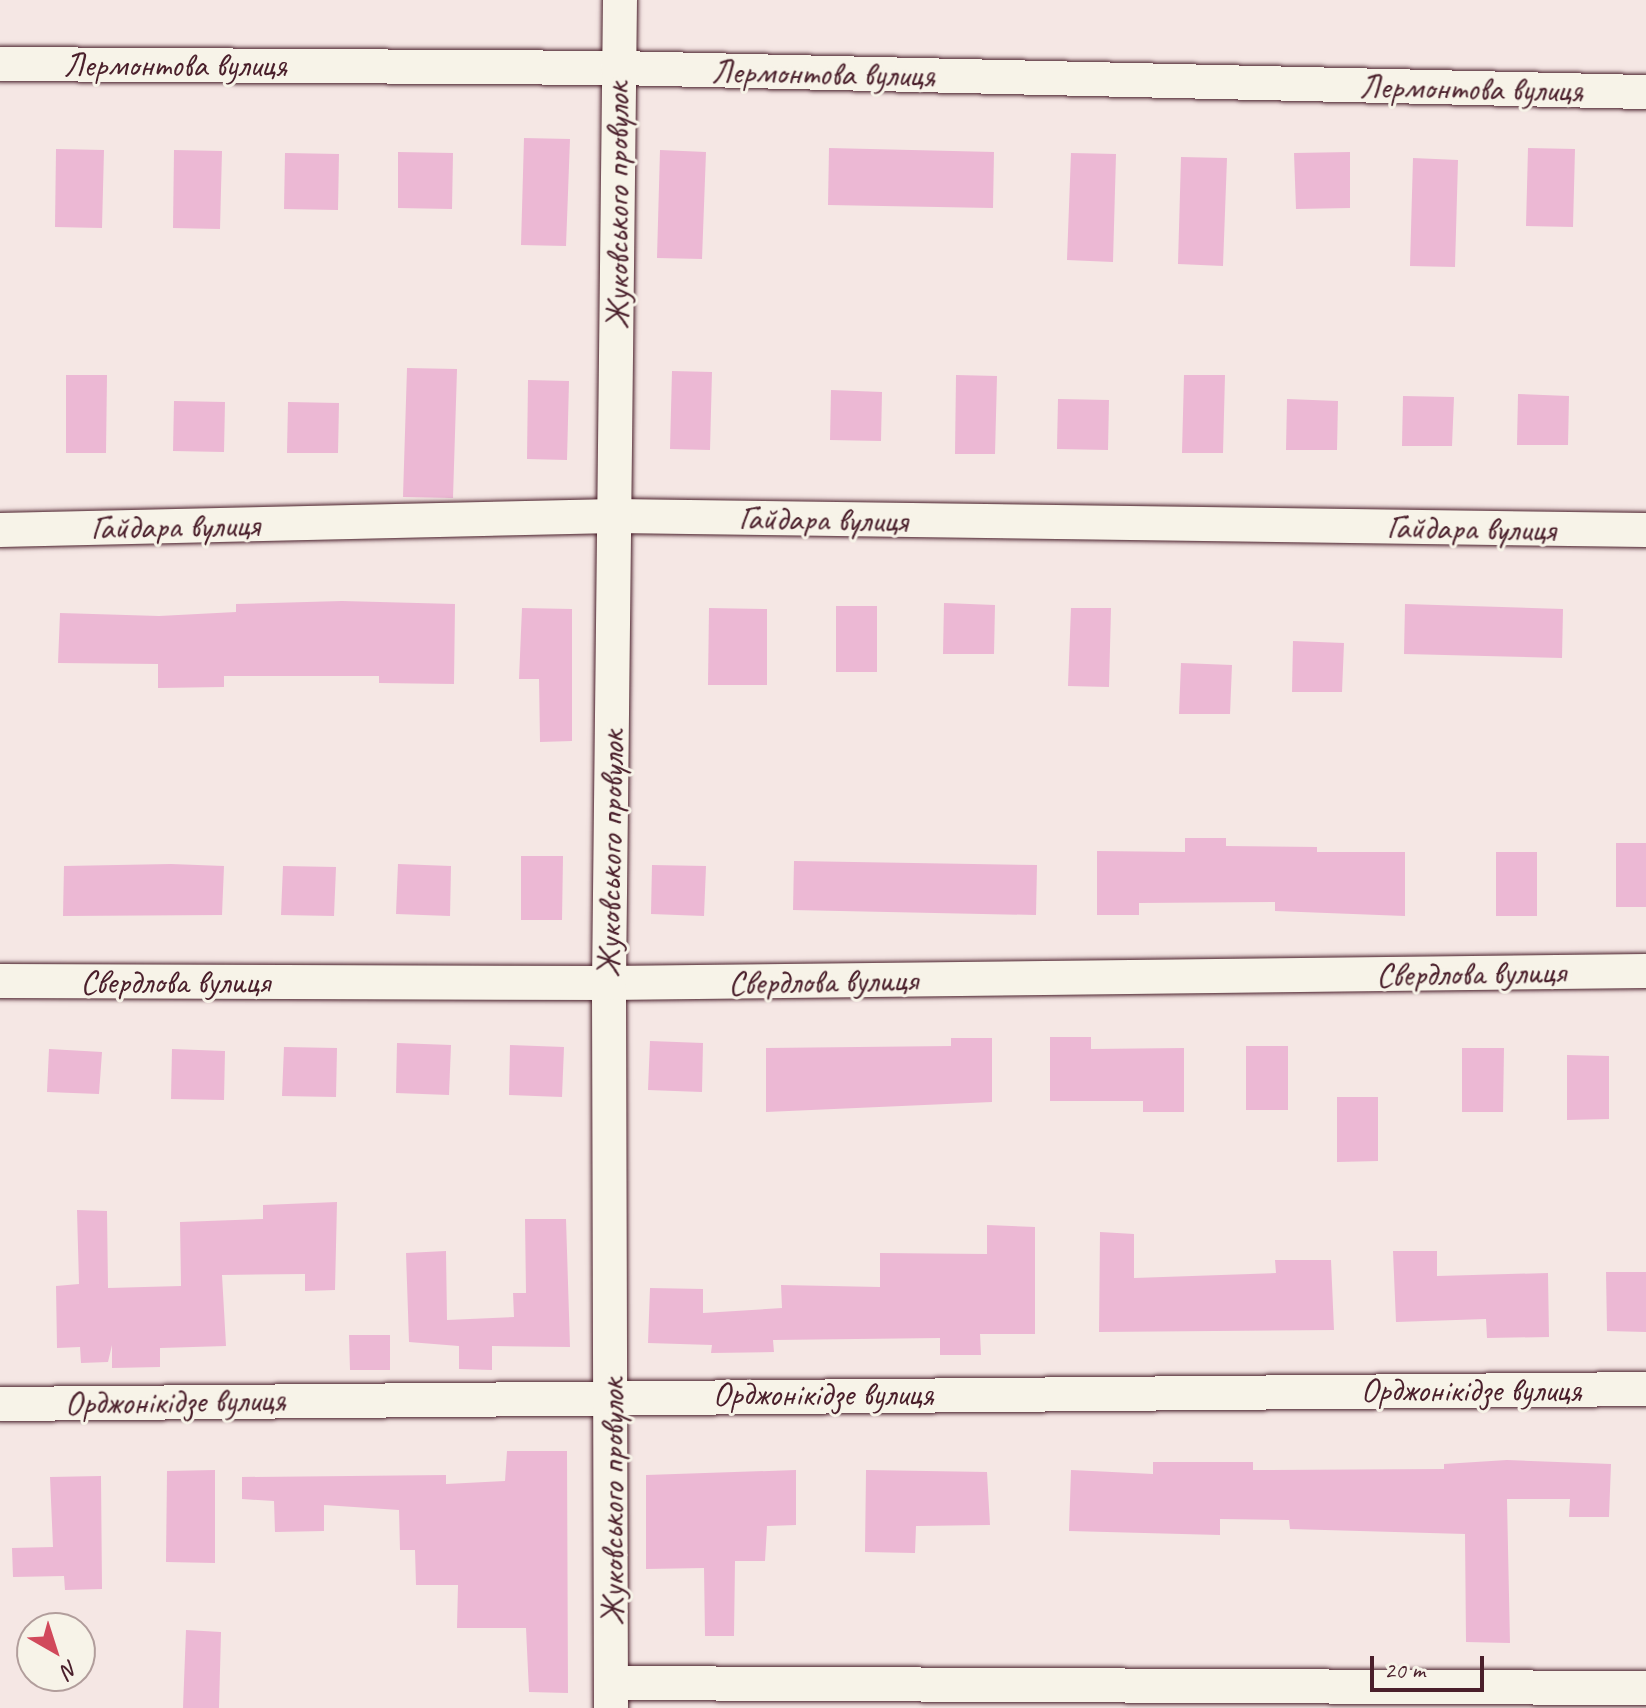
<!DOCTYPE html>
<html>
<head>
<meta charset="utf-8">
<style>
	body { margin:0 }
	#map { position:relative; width:1646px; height:1708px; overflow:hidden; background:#f5e7e4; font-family:Caveat,sans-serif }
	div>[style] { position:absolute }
	.building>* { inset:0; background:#ecb8d4 }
	.roads { filter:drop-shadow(0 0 2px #4a1f2b) drop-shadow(0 0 2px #4a1f2b) }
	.street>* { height:34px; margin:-17px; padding:0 17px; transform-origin:17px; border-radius:17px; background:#f7f3e8 }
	span { translate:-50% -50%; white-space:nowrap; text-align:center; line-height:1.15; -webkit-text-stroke:6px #f7f3e8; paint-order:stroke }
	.street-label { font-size:34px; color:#4a1f2b }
	.north { position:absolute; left:16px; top:1612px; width:80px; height:80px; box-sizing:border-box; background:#f7f3e8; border:2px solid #b29e9c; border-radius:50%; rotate:141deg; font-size:22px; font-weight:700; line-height:32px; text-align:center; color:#4a1f2b }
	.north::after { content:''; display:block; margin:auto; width:28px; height:36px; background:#d1495b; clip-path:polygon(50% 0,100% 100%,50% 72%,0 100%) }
	.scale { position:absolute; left:1370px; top:1656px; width:114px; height:36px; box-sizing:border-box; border:4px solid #4a1f2b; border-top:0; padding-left:10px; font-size:24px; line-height:28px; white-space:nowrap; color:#4a1f2b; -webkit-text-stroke:6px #f7f3e8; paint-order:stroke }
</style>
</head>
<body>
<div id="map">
	<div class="building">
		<i style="clip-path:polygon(524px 138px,570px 139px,566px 246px,521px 245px)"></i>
		<i style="clip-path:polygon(829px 148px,994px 152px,993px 208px,828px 205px)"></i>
		<i style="clip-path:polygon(1528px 148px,1575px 149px,1573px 227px,1526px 226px)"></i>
		<i style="clip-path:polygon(56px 149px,104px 150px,102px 228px,55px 227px)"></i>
		<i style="clip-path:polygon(174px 150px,222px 151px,220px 229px,173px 228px)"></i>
		<i style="clip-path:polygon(660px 150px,706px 152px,702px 259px,657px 258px)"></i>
		<i style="clip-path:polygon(398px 152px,453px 153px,452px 209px,398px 208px)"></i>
		<i style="clip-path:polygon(1350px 152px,1350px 208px,1296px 209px,1294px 153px)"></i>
		<i style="clip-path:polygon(285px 153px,339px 154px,338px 210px,284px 209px)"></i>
		<i style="clip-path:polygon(1071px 153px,1116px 154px,1113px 262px,1067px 260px)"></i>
		<i style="clip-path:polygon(1181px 157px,1227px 158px,1223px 266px,1178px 264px)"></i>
		<i style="clip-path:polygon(1413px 158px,1458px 160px,1455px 267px,1410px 266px)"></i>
		<i style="clip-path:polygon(407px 368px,457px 369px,453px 498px,403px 497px)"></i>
		<i style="clip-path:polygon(672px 371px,712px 372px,710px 450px,670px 449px)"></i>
		<i style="clip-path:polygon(66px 375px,107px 375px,106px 453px,66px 453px)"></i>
		<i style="clip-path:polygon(956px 375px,997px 376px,995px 454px,955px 454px)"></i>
		<i style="clip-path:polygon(1184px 375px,1225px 375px,1223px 453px,1182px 453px)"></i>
		<i style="clip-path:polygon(528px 380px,569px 381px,567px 460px,527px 459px)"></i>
		<i style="clip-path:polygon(831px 390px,882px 392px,881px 441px,830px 440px)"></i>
		<i style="clip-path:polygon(1518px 394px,1569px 396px,1568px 445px,1517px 445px)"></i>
		<i style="clip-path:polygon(1403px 396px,1454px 397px,1452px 446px,1402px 446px)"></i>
		<i style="clip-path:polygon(1058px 399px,1109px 400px,1108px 450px,1057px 449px)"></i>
		<i style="clip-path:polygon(1287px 399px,1338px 401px,1337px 450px,1286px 450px)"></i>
		<i style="clip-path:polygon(174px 401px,225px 402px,224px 452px,173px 451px)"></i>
		<i style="clip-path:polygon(288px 402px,339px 403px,338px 453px,287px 453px)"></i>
		<i style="clip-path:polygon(342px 601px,455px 604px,454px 684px,379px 683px,379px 676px,224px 676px,224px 687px,158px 688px,158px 664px,58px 663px,60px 613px,159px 616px,236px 612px,236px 604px)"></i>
		<i style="clip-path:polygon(944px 603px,995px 605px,994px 654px,943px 654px)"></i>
		<i style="clip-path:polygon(1405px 604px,1563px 609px,1562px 658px,1404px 654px)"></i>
		<i style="clip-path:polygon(836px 606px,877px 606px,877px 672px,836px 672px)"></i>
		<i style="clip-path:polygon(522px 608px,572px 609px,572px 741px,540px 742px,539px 679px,519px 679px)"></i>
		<i style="clip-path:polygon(709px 608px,767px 609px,767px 685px,708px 685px)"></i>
		<i style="clip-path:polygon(1071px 608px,1111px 608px,1109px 687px,1068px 686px)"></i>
		<i style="clip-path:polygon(1293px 641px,1344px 643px,1342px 692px,1292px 692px)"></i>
		<i style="clip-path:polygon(1181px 663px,1232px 665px,1230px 714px,1179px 714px)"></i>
		<i style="clip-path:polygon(1185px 838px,1226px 838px,1226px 846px,1317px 847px,1317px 852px,1405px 852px,1405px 916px,1275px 911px,1275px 902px,1139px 903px,1139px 915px,1097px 915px,1097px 851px,1185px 852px)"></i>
		<i style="clip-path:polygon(1616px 843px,1646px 843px,1646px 907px,1616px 907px)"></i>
		<i style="clip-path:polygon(1496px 852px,1537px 852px,1537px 916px,1496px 916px)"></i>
		<i style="clip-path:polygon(521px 856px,563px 856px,562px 920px,521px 920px)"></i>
		<i style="clip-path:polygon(794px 861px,1037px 865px,1036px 915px,793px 910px)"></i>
		<i style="clip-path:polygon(171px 864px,224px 866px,222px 915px,63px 916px,64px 866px)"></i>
		<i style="clip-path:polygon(398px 864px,451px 866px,450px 916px,396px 914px)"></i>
		<i style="clip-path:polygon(652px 865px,706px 866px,704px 916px,651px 914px)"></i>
		<i style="clip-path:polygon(283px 866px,336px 867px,334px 916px,281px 915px)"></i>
		<i style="clip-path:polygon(1050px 1037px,1091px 1037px,1091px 1049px,1184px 1048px,1184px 1112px,1143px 1112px,1143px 1101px,1050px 1101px)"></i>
		<i style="clip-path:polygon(951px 1038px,992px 1038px,992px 1102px,766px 1112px,766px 1048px,951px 1046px)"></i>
		<i style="clip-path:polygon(650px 1041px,703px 1043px,702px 1092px,648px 1090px)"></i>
		<i style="clip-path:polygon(397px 1043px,451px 1045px,449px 1095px,396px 1093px)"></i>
		<i style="clip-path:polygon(510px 1045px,564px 1047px,562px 1097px,509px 1095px)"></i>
		<i style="clip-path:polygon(1246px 1046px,1288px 1046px,1288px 1110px,1246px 1110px)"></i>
		<i style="clip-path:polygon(284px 1047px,337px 1048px,336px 1097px,282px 1096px)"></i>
		<i style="clip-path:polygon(1462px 1048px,1504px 1048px,1503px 1112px,1462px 1112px)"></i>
		<i style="clip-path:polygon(49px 1049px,102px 1052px,99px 1094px,47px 1092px)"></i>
		<i style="clip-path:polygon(172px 1049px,225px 1051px,224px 1100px,171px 1099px)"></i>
		<i style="clip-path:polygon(1567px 1055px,1609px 1056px,1609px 1119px,1567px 1120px)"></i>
		<i style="clip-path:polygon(1337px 1097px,1378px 1097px,1378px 1161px,1337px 1162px)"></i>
		<i style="clip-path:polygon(337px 1202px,335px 1290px,305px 1291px,305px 1274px,222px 1275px,226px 1346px,160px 1348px,160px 1367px,112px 1368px,112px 1345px,108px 1362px,81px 1363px,80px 1347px,57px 1348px,56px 1286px,79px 1284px,77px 1210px,107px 1211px,108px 1288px,181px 1286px,180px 1222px,263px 1219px,263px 1205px)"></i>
		<i style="clip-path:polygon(525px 1219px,566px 1219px,570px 1347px,492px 1346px,492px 1370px,459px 1369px,459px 1346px,409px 1342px,406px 1253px,446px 1251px,447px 1320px,514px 1317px,513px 1293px,526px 1293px)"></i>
		<i style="clip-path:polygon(987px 1225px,1035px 1227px,1035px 1334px,980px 1334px,981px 1355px,940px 1355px,940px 1338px,773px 1340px,774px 1352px,711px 1353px,712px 1345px,648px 1343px,650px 1288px,703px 1289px,703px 1313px,782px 1308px,781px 1285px,880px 1287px,880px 1253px,987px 1254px)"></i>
		<i style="clip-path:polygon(1100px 1232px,1134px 1234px,1134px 1278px,1276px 1273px,1275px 1260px,1331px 1260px,1334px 1330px,1099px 1332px)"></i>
		<i style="clip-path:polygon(1393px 1251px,1437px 1251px,1437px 1276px,1548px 1273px,1549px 1337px,1487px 1338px,1486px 1319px,1396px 1322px)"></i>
		<i style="clip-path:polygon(1606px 1272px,1646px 1272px,1646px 1332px,1607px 1331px)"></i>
		<i style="clip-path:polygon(349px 1335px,390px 1335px,390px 1370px,350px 1370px)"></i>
		<i style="clip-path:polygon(507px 1451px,567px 1451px,568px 1693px,529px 1692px,526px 1628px,457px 1628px,458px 1585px,416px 1585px,415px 1550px,400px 1550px,399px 1510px,324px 1505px,324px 1531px,275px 1532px,274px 1501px,242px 1499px,242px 1477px,446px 1475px,446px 1484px,505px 1481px)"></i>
		<i style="clip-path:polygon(1507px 1460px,1611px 1464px,1609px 1517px,1569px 1517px,1570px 1499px,1507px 1499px,1510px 1643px,1466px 1642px,1465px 1534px,1290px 1529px,1289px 1520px,1220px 1519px,1220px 1535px,1069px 1531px,1071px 1470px,1153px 1474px,1153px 1462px,1253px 1462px,1253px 1470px,1444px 1469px,1444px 1464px)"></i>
		<i style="clip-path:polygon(215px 1470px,215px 1563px,166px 1562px,167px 1471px)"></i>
		<i style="clip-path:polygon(796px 1470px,796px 1525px,767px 1526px,765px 1561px,735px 1561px,734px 1636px,705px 1636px,704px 1568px,646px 1569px,646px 1475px)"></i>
		<i style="clip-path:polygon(866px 1470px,987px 1472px,990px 1525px,916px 1526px,915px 1553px,865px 1552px)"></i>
		<i style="clip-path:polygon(101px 1476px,102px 1589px,65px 1590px,64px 1576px,13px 1577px,12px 1548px,53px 1547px,50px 1477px)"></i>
		<i style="clip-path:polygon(186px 1630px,221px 1632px,219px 1708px,183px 1708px)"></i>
	</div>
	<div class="roads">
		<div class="street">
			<i style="left:0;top:64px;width:618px;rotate:0.37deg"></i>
			<i style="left:618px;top:68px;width:1028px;rotate:1.34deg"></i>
			<i style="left:0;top:530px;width:615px;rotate:-1.3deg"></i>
			<i style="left:615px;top:516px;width:1031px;rotate:0.78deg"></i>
			<i style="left:0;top:981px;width:609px;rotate:0.19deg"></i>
			<i style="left:609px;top:983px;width:1037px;rotate:-0.66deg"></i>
			<i style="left:0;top:1404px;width:1646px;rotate:-0.52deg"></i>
			<i style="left:612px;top:1683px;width:1034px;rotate:0.28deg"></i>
			<i style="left:611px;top:1708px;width:725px;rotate:-90.16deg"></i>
			<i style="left:609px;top:983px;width:983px;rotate:-89.36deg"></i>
		</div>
	</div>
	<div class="street-label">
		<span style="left:175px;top:65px">Лермонтова вулиця</span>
		<span style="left:823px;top:73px;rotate:1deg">Лермонтова вулиця</span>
		<span style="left:1471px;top:88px;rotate:1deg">Лермонтова вулиця</span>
		<span style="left:617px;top:206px;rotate:-90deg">Жуковського провулок</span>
		<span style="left:823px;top:519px;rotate:1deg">Гайдара вулиця</span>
		<span style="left:175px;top:526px;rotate:-1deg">Гайдара вулиця</span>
		<span style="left:1471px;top:528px;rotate:1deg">Гайдара вулиця</span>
		<span style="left:610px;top:854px;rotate:-89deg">Жуковського провулок</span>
		<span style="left:1471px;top:973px;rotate:-1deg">Свердлова вулиця</span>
		<span style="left:823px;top:981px;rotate:-1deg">Свердлова вулиця</span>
		<span style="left:175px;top:982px">Свердлова вулиця</span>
		<span style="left:1471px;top:1390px">Орджонікідзе вулиця</span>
		<span style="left:823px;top:1394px">Орджонікідзе вулиця</span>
		<span style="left:175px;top:1401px;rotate:-1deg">Орджонікідзе вулиця</span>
		<span style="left:612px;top:1502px;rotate:-90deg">Жуковського провулок</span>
	</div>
	<div class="north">N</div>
	<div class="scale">20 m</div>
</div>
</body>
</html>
